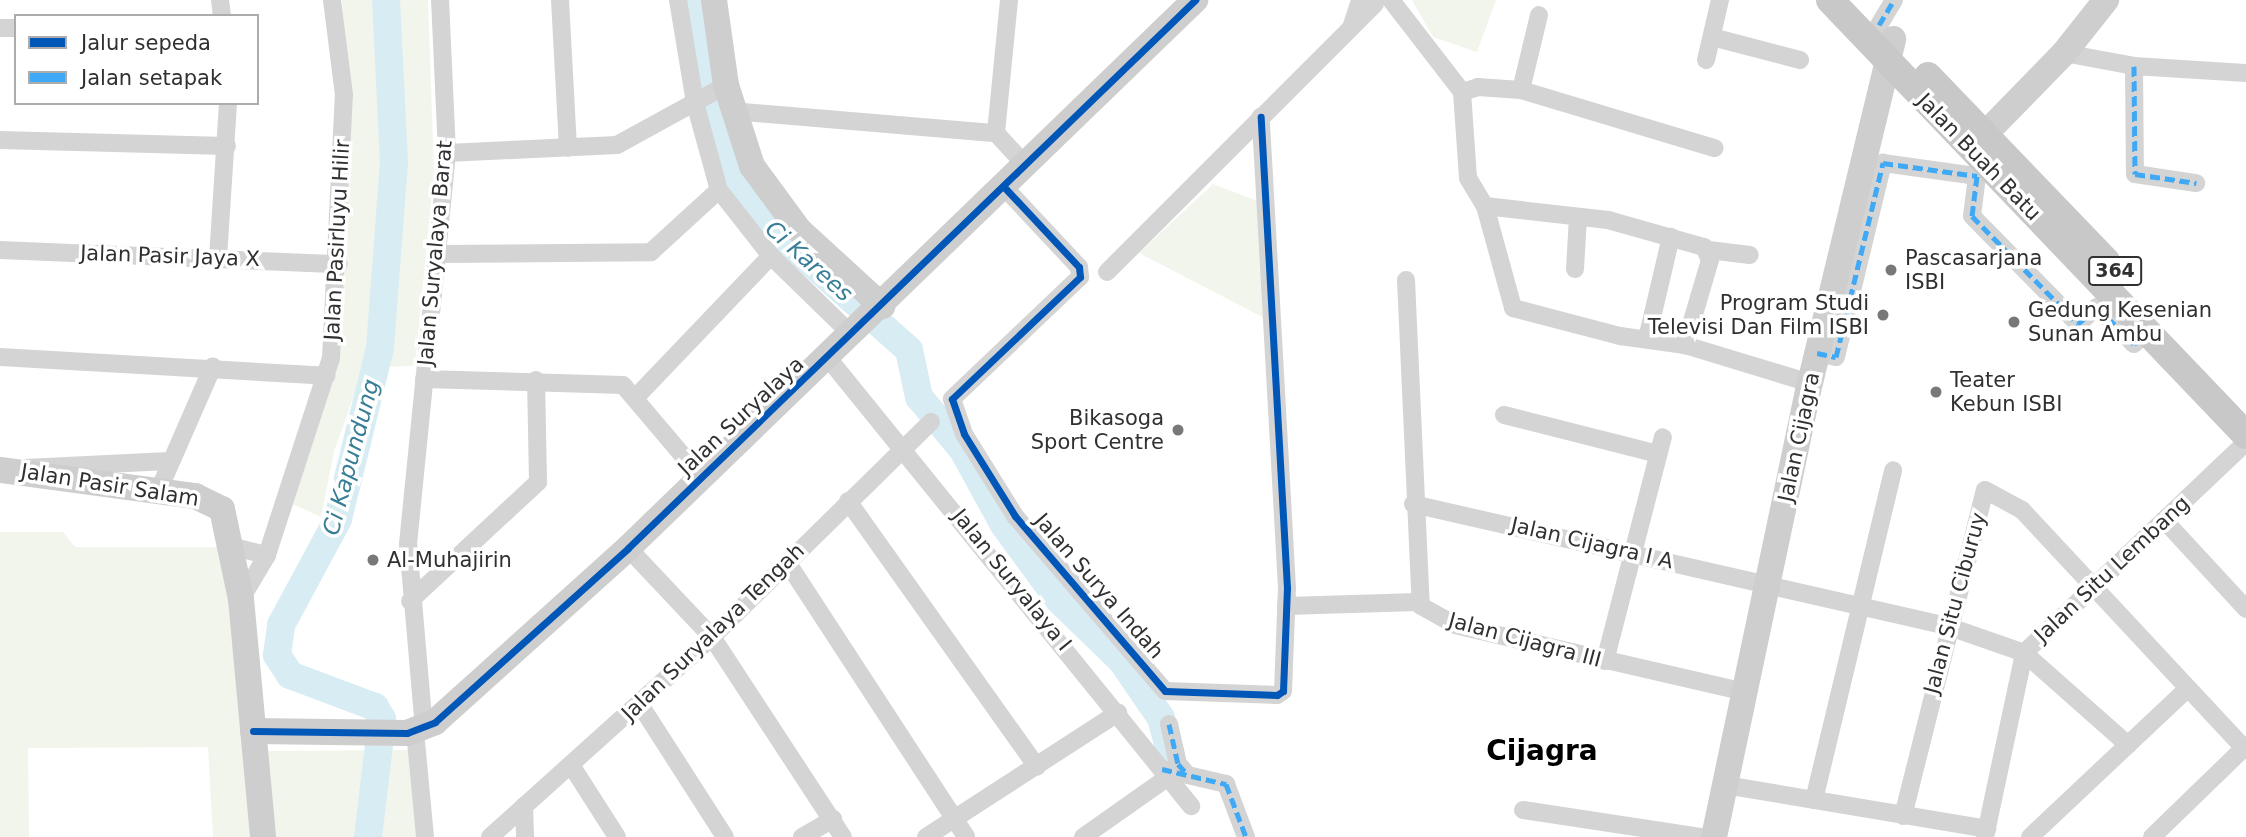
<!DOCTYPE html>
<html>
<head>
<meta charset="utf-8">
<style>
	body { margin:0 }
	#map { position:relative; width:2246px; height:837px; overflow:hidden; background:#fff; font-family:"DejaVu Sans",sans-serif }
	div>[style] { position:absolute }
	.green>* { inset:0; background:#f2f5ec }
	.river>* { height:28px; margin:-14px; padding:0 14px; transform-origin:14px; border-radius:14px; background:#d8ecf3 }
	.street>* { height:18px; margin:-9px; padding:0 9px; transform-origin:9px; border-radius:9px; background:#d4d4d4 }
	.secondary>* { height:26px; margin:-13px; padding:0 13px; transform-origin:13px; border-radius:13px; background:#cecece }
	.primary>* { height:28px; margin:-14px; padding:0 14px; transform-origin:14px; border-radius:14px; background:#c8c8c8 }
	.quiet>* { height:5px; margin-top:-2.5px; transform-origin:0; background:repeating-linear-gradient(90deg,#3fa9f5 0 10px,transparent 0 15px) }
	.cycleway>* { height:7px; margin:-3.5px; padding:0 3.5px; transform-origin:3.5px; border-radius:3.5px; background:#0057b8 }
	.dots>* { width:19px; height:19px; translate:-50% -50%; box-sizing:border-box; border:4px solid #fff; border-radius:50% }
	span { translate:-50% -50%; white-space:nowrap; text-align:center; line-height:1.15; -webkit-text-stroke:7px #fff; paint-order:stroke }
	.shield-label span { padding:2px 5px; background:#fff; border:2px solid; border-radius:5px; -webkit-text-stroke-width:0 }
	.shield-label { font-size:19px; color:#303030; font-weight:700 }
	.street-label { font-size:21px; color:#303030 }
	.poi-label { font-size:21px; color:#303030 }
	.left { translate:0 -50%; text-align:left }
	.right { translate:-100% -50%; text-align:right }
	.water-label { font-size:23px; color:#387e97; font-style:italic }
	.district-label { font-size:28px; color:#000; font-weight:700 }
	.legend { position:absolute; left:14px; top:14px; width:245px; height:91px; box-sizing:border-box; background:#fff; border:2px solid #acacac; margin:0; padding:9px 12px; list-style:none; font-size:21px; color:#303030 }
	.legend li { display:flex; align-items:center; gap:14px; height:35px }
	.legend b { width:35px; border:2px solid #acacac }
</style>
</head>
<body>
<div id="map">
	<div class="green">
		<i style="clip-path:polygon(342px 0,428px 0,434px 171px,415px 366px,364px 367px,334px 452px,321px 517px,290px 503px,326px 392px,347px 72px)"></i>
		<i style="clip-path:polygon(1412px 0,1496px 0,1477px 52px,1433px 37px)"></i>
		<i style="clip-path:polygon(1213px 184px,1263px 203px,1272px 322px,1139px 253px)"></i>
		<i style="clip-path:polygon(0 532px,63px 532px,75px 547px,226px 547px,254px 837px,213px 837px,208px 747px,28px 748px,29px 837px,0 837px)"></i>
		<i style="clip-path:polygon(408px 750px,416px 837px,274px 837px,266px 751px)"></i>
	</div>
	<div class="river">
		<i style="left:690px;top:0;width:120px;rotate:80.4deg"></i>
		<i style="left:710px;top:118px;width:108px;rotate:64.1deg"></i>
		<i style="left:757px;top:215px;width:203px;rotate:41.6deg"></i>
		<i style="left:909px;top:350px;width:48px;rotate:78deg"></i>
		<i style="left:919px;top:397px;width:69px;rotate:50.3deg"></i>
		<i style="left:963px;top:450px;width:85px;rotate:61.3deg"></i>
		<i style="left:1004px;top:525px;width:93px;rotate:53.7deg"></i>
		<i style="left:1059px;top:600px;width:88px;rotate:44.1deg"></i>
		<i style="left:1122px;top:661px;width:69px;rotate:55.6deg"></i>
		<i style="left:1161px;top:718px;width:38px;rotate:75deg"></i>
		<i style="left:368px;top:837px;width:119px;rotate:-83.2deg"></i>
		<i style="left:382px;top:719px;width:14px;rotate:-120deg"></i>
		<i style="left:375px;top:707px;width:91px;rotate:-159.4deg"></i>
		<i style="left:290px;top:675px;width:24px;rotate:-123deg"></i>
		<i style="left:277px;top:655px;width:30px;rotate:-82deg"></i>
		<i style="left:281px;top:625px;width:120px;rotate:-61.7deg"></i>
		<i style="left:338px;top:519px;width:176px;rotate:-76.2deg"></i>
		<i style="left:380px;top:348px;width:186px;rotate:-85.7deg"></i>
		<i style="left:394px;top:163px;width:163px;rotate:-92.8deg"></i>
	</div>
	<div class="street">
		<i style="left:220px;top:0;width:16px;rotate:83deg"></i>
		<i style="left:560px;top:0;width:148px;rotate:86.9deg"></i>
		<i style="left:678px;top:0;width:104px;rotate:80.6deg"></i>
		<i style="left:695px;top:103px;width:90px;rotate:74.6deg"></i>
		<i style="left:719px;top:190px;width:84px;rotate:51.8deg"></i>
		<i style="left:771px;top:256px;width:113px;rotate:44.3deg"></i>
		<i style="left:1009px;top:0;width:134px;rotate:95.6deg"></i>
		<i style="left:996px;top:133px;width:46px;rotate:47.6deg"></i>
		<i style="left:1391px;top:0;width:116px;rotate:52.3deg"></i>
		<i style="left:1462px;top:92px;width:86px;rotate:86deg"></i>
		<i style="left:1468px;top:178px;width:33px;rotate:59deg"></i>
		<i style="left:1485px;top:206px;width:106px;rotate:74.6deg"></i>
		<i style="left:1513px;top:308px;width:111px;rotate:14.7deg"></i>
		<i style="left:1620px;top:336px;width:66px;rotate:7.9deg"></i>
		<i style="left:1685px;top:345px;width:131px;rotate:16.9deg"></i>
		<i style="left:1352px;top:25px;width:26px;rotate:-72deg"></i>
		<i style="left:1879px;top:25px;width:29px;rotate:-59deg"></i>
		<i style="left:0;top:28px;width:16px"></i>
		<i style="left:1712px;top:37px;width:91px;rotate:14.6deg"></i>
		<i style="left:2064px;top:53px;width:71px;rotate:10.5deg"></i>
		<i style="left:2134px;top:66px;width:112px;rotate:3.6deg"></i>
		<i style="left:1706px;top:60px;width:62px;rotate:-76.9deg"></i>
		<i style="left:2134px;top:66px;width:108px;rotate:89.5deg"></i>
		<i style="left:2135px;top:174px;width:62px;rotate:8.4deg"></i>
		<i style="left:1521px;top:90px;width:77px;rotate:-76.5deg"></i>
		<i style="left:1462px;top:92px;width:17px;rotate:-17deg"></i>
		<i style="left:1478px;top:87px;width:43px;rotate:4deg"></i>
		<i style="left:1521px;top:90px;width:202px;rotate:16.7deg"></i>
		<i style="left:732px;top:111px;width:265px;rotate:4.8deg"></i>
		<i style="left:0;top:140px;width:227px;rotate:1.5deg"></i>
		<i style="left:447px;top:153px;width:170px;rotate:-2.7deg"></i>
		<i style="left:617px;top:145px;width:124px;rotate:-28.8deg"></i>
		<i style="left:1005px;top:188px;width:108px;rotate:46.9deg"></i>
		<i style="left:1079px;top:267px;width:10px;rotate:84deg"></i>
		<i style="left:1080px;top:277px;width:177px;rotate:136.4deg"></i>
		<i style="left:952px;top:399px;width:37px;rotate:71deg"></i>
		<i style="left:964px;top:434px;width:97px;rotate:58.1deg"></i>
		<i style="left:1015px;top:516px;width:230px;rotate:49.4deg"></i>
		<i style="left:1165px;top:691px;width:112px;rotate:2deg"></i>
		<i style="left:1277px;top:695px;width:7px;rotate:-34deg"></i>
		<i style="left:1283px;top:691px;width:103px;rotate:-87.8deg"></i>
		<i style="left:1287px;top:588px;width:472px;rotate:-93.2deg"></i>
		<i style="left:1485px;top:206px;width:124px;rotate:6.5deg"></i>
		<i style="left:1608px;top:220px;width:100px;rotate:15.7deg"></i>
		<i style="left:1704px;top:247px;width:14px;rotate:65deg"></i>
		<i style="left:1710px;top:260px;width:89px;rotate:106.4deg"></i>
		<i style="left:0;top:250px;width:339px;rotate:2.4deg"></i>
		<i style="left:1709px;top:250px;width:41px;rotate:7deg"></i>
		<i style="left:439px;top:254px;width:212px;rotate:-0.5deg"></i>
		<i style="left:651px;top:252px;width:92px;rotate:-42.4deg"></i>
		<i style="left:218px;top:258px;width:155px;rotate:-86.3deg"></i>
		<i style="left:1575px;top:269px;width:52px;rotate:-86.7deg"></i>
		<i style="left:1107px;top:272px;width:379px;rotate:-45deg"></i>
		<i style="left:1406px;top:280px;width:326px;rotate:87.4deg"></i>
		<i style="left:1421px;top:606px;width:39px;rotate:29deg"></i>
		<i style="left:1455px;top:625px;width:299px;rotate:13deg"></i>
		<i style="left:1647px;top:339px;width:105px;rotate:-76.8deg"></i>
		<i style="left:1817px;top:353px;width:19px;rotate:12deg"></i>
		<i style="left:1836px;top:357px;width:200px;rotate:-76.4deg"></i>
		<i style="left:1883px;top:163px;width:95px;rotate:7.9deg"></i>
		<i style="left:1977px;top:176px;width:40px;rotate:97.1deg"></i>
		<i style="left:1972px;top:216px;width:151px;rotate:45.5deg"></i>
		<i style="left:2078px;top:324px;width:25px;rotate:-42deg"></i>
		<i style="left:2097px;top:307px;width:52px;rotate:45deg"></i>
		<i style="left:2134px;top:344px;width:18px;rotate:-45deg"></i>
		<i style="left:0;top:357px;width:327px;rotate:3.3deg"></i>
		<i style="left:828px;top:358px;width:577px;rotate:50.98deg"></i>
		<i style="left:424px;top:379px;width:199px;rotate:1.7deg"></i>
		<i style="left:623px;top:385px;width:121px;rotate:49.7deg"></i>
		<i style="left:637px;top:396px;width:194px;rotate:-46.3deg"></i>
		<i style="left:1504px;top:415px;width:159px;rotate:14.2deg"></i>
		<i style="left:25px;top:468px;width:144px;rotate:-2.8deg"></i>
		<i style="left:158px;top:492px;width:137px;rotate:-66.4deg"></i>
		<i style="left:848px;top:501px;width:326px;rotate:54.6deg"></i>
		<i style="left:1413px;top:504px;width:548px;rotate:12.87deg"></i>
		<i style="left:1947px;top:626px;width:82px;rotate:19.3deg"></i>
		<i style="left:2024px;top:653px;width:139px;rotate:41.5deg"></i>
		<i style="left:2164px;top:520px;width:121px;rotate:47.3deg"></i>
		<i style="left:234px;top:547px;width:34px;rotate:14deg"></i>
		<i style="left:628px;top:548px;width:122px;rotate:46.7deg"></i>
		<i style="left:712px;top:637px;width:239px;rotate:56.8deg"></i>
		<i style="left:787px;top:562px;width:328px;rotate:56.9deg"></i>
		<i style="left:241px;top:599px;width:51px;rotate:-59.4deg"></i>
		<i style="left:267px;top:555px;width:207px;rotate:-72deg"></i>
		<i style="left:331px;top:358px;width:263px;rotate:-87.2deg"></i>
		<i style="left:344px;top:95px;width:96px;rotate:-97.2deg"></i>
		<i style="left:410px;top:601px;width:175px;rotate:-42.9deg"></i>
		<i style="left:538px;top:482px;width:102px;rotate:-91.1deg"></i>
		<i style="left:1286px;top:606px;width:132px;rotate:-1.7deg"></i>
		<i style="left:1605px;top:661px;width:231px;rotate:-75.5deg"></i>
		<i style="left:639px;top:703px;width:159px;rotate:57.3deg"></i>
		<i style="left:1169px;top:724px;width:41px;rotate:77.3deg"></i>
		<i style="left:1178px;top:764px;width:13px;rotate:48deg"></i>
		<i style="left:424px;top:729px;width:186px;rotate:-94.9deg"></i>
		<i style="left:408px;top:544px;width:393px;rotate:-84.3deg"></i>
		<i style="left:447px;top:153px;width:153px;rotate:-92.6deg"></i>
		<i style="left:415px;top:731px;width:106px;rotate:84.6deg"></i>
		<i style="left:571px;top:765px;width:85px;rotate:57.4deg"></i>
		<i style="left:1162px;top:769px;width:66px;rotate:13.2deg"></i>
		<i style="left:1226px;top:784px;width:57px;rotate:69.3deg"></i>
		<i style="left:1725px;top:785px;width:266px;rotate:9.5deg"></i>
		<i style="left:1814px;top:800px;width:339px;rotate:-76.5deg"></i>
		<i style="left:524px;top:806px;width:31px;rotate:88deg"></i>
		<i style="left:1523px;top:810px;width:181px;rotate:8.6deg"></i>
		<i style="left:1903px;top:816px;width:336px;rotate:-75.9deg"></i>
		<i style="left:1985px;top:490px;width:42px;rotate:28.4deg"></i>
		<i style="left:2022px;top:510px;width:328px;rotate:47deg"></i>
		<i style="left:490px;top:837px;width:299px;rotate:-42deg"></i>
		<i style="left:712px;top:637px;width:307px;rotate:-44.5deg"></i>
		<i style="left:802px;top:837px;width:36px;rotate:-30deg"></i>
		<i style="left:926px;top:837px;width:229px;rotate:-32.9deg"></i>
		<i style="left:1083px;top:837px;width:104px;rotate:-35.2deg"></i>
		<i style="left:1985px;top:837px;width:188px;rotate:-78deg"></i>
		<i style="left:2024px;top:653px;width:306px;rotate:-43.5deg"></i>
		<i style="left:2030px;top:837px;width:217px;rotate:-43.3deg"></i>
		<i style="left:2152px;top:837px;width:128px;rotate:-44.1deg"></i>
	</div>
	<div class="secondary">
		<i style="left:714px;top:0;width:86px;rotate:82deg"></i>
		<i style="left:726px;top:85px;width:85px;rotate:72.2deg"></i>
		<i style="left:752px;top:166px;width:79px;rotate:53.7deg"></i>
		<i style="left:799px;top:230px;width:113px;rotate:42.5deg"></i>
		<i style="left:1986px;top:154px;width:20px;rotate:-93deg"></i>
		<i style="left:1985px;top:134px;width:113px;rotate:-45.7deg"></i>
		<i style="left:2064px;top:53px;width:68px;rotate:-51.6deg"></i>
		<i style="left:0;top:470px;width:197px;rotate:7.6deg"></i>
		<i style="left:195px;top:496px;width:30px;rotate:26deg"></i>
		<i style="left:222px;top:509px;width:92px;rotate:78.1deg"></i>
		<i style="left:241px;top:599px;width:239px;rotate:84.7deg"></i>
		<i style="left:253px;top:731px;width:154px;rotate:0.7deg"></i>
		<i style="left:407px;top:733px;width:30px;rotate:-21deg"></i>
		<i style="left:435px;top:722px;width:260px;rotate:-42deg"></i>
		<i style="left:628px;top:548px;width:789px;rotate:-44.02deg"></i>
		<i style="left:1714px;top:837px;width:464px;rotate:-78.1deg"></i>
		<i style="left:1810px;top:383px;width:354px;rotate:-76.4deg"></i>
	</div>
	<div class="primary">
		<i style="left:1830px;top:0;width:602px;rotate:46.28deg"></i>
		<i style="left:1928px;top:76px;width:257px;rotate:46.1deg"></i>
	</div>
	<div class="quiet">
		<i style="left:1879px;top:25px;width:29px;rotate:-59deg"></i>
		<i style="left:2134px;top:66px;width:108px;rotate:89.5deg"></i>
		<i style="left:2135px;top:174px;width:62px;rotate:8.4deg"></i>
		<i style="left:1817px;top:353px;width:19px;rotate:12deg"></i>
		<i style="left:1836px;top:357px;width:200px;rotate:-76.4deg"></i>
		<i style="left:1883px;top:163px;width:95px;rotate:7.9deg"></i>
		<i style="left:1977px;top:176px;width:40px;rotate:97.1deg"></i>
		<i style="left:1972px;top:216px;width:151px;rotate:45.5deg"></i>
		<i style="left:2078px;top:324px;width:25px;rotate:-42deg"></i>
		<i style="left:2097px;top:307px;width:52px;rotate:45deg"></i>
		<i style="left:2134px;top:344px;width:18px;rotate:-45deg"></i>
		<i style="left:1169px;top:724px;width:41px;rotate:77.3deg"></i>
		<i style="left:1178px;top:764px;width:13px;rotate:48deg"></i>
		<i style="left:1162px;top:769px;width:66px;rotate:13.2deg"></i>
		<i style="left:1226px;top:784px;width:57px;rotate:69.3deg"></i>
	</div>
	<div class="cycleway">
		<i style="left:1005px;top:188px;width:108px;rotate:46.9deg"></i>
		<i style="left:1079px;top:267px;width:10px;rotate:84deg"></i>
		<i style="left:1080px;top:277px;width:177px;rotate:136.4deg"></i>
		<i style="left:952px;top:399px;width:37px;rotate:71deg"></i>
		<i style="left:964px;top:434px;width:97px;rotate:58.1deg"></i>
		<i style="left:1015px;top:516px;width:230px;rotate:49.4deg"></i>
		<i style="left:1165px;top:691px;width:112px;rotate:2deg"></i>
		<i style="left:1277px;top:695px;width:7px;rotate:-34deg"></i>
		<i style="left:1283px;top:691px;width:103px;rotate:-87.8deg"></i>
		<i style="left:1287px;top:588px;width:472px;rotate:-93.2deg"></i>
		<i style="left:253px;top:731px;width:154px;rotate:0.7deg"></i>
		<i style="left:407px;top:733px;width:30px;rotate:-21deg"></i>
		<i style="left:435px;top:722px;width:260px;rotate:-42deg"></i>
		<i style="left:628px;top:548px;width:789px;rotate:-44.02deg"></i>
	</div>
	<div class="dots">
		<i style="left:1891px;top:270px;background:#787878"></i>
		<i style="left:1883px;top:315px;background:#787878"></i>
		<i style="left:2014px;top:322px;background:#787878"></i>
		<i style="left:1936px;top:392px;background:#787878"></i>
		<i style="left:1178px;top:430px;background:#787878"></i>
		<i style="left:373px;top:560px;background:#787878"></i>
	</div>
	<div class="shield-label">
		<span style="left:2115px;top:271px">364</span>
	</div>
	<div class="street-label">
		<span style="left:1979px;top:157px;rotate:46deg">Jalan Buah Batu</span>
		<span style="left:337px;top:240px;rotate:-87deg">Jalan Pasirluyu Hilir</span>
		<span style="left:435px;top:253px;rotate:-85deg">Jalan Suryalaya Barat</span>
		<span style="left:170px;top:256px;rotate:2deg">Jalan Pasir Jaya X</span>
		<span style="left:741px;top:416px;rotate:-43deg">Jalan Suryalaya</span>
		<span style="left:1799px;top:437px;rotate:-78deg">Jalan Cijagra</span>
		<span style="left:110px;top:485px;rotate:9deg">Jalan Pasir Salam</span>
		<span style="left:1592px;top:543px;rotate:13deg">Jalan Cijagra I A</span>
		<span style="left:2112px;top:569px;rotate:-43deg">Jalan Situ Lembang</span>
		<span style="left:1012px;top:580px;rotate:51deg">Jalan Suryalaya I</span>
		<span style="left:1099px;top:586px;rotate:49deg">Jalan Surya Indah</span>
		<span style="left:1955px;top:603px;rotate:-75deg">Jalan Situ Ciburuy</span>
		<span style="left:713px;top:632px;rotate:-44deg">Jalan Suryalaya Tengah</span>
		<span style="left:1525px;top:640px;rotate:15deg">Jalan Cijagra III</span>
	</div>
	<div class="poi-label">
		<span class="left" style="left:1905px;top:270px">Pascasarjana<br>ISBI</span>
		<span class="right" style="left:1869px;top:315px">Program Studi<br>Televisi Dan Film ISBI</span>
		<span class="left" style="left:2028px;top:322px">Gedung Kesenian<br>Sunan Ambu</span>
		<span class="left" style="left:1950px;top:392px">Teater<br>Kebun ISBI</span>
		<span class="right" style="left:1164px;top:430px">Bikasoga<br>Sport Centre</span>
		<span class="left" style="left:387px;top:560px">Al-Muhajirin</span>
	</div>
	<div class="water-label">
		<span style="left:809px;top:261px;rotate:42deg">Ci Karees</span>
		<span style="left:351px;top:457px;rotate:-75deg">Ci Kapundung</span>
	</div>
	<div class="district-label">
		<span style="left:1542px;top:751px">Cijagra</span>
	</div>
	<ul class="legend">
	<li><b style="height:9px;background:#0057b8"></b>Jalur sepeda</li>
	<li><b style="height:9px;background:#3fa9f5"></b>Jalan setapak</li>
	</ul>
</div>
</body>
</html>
